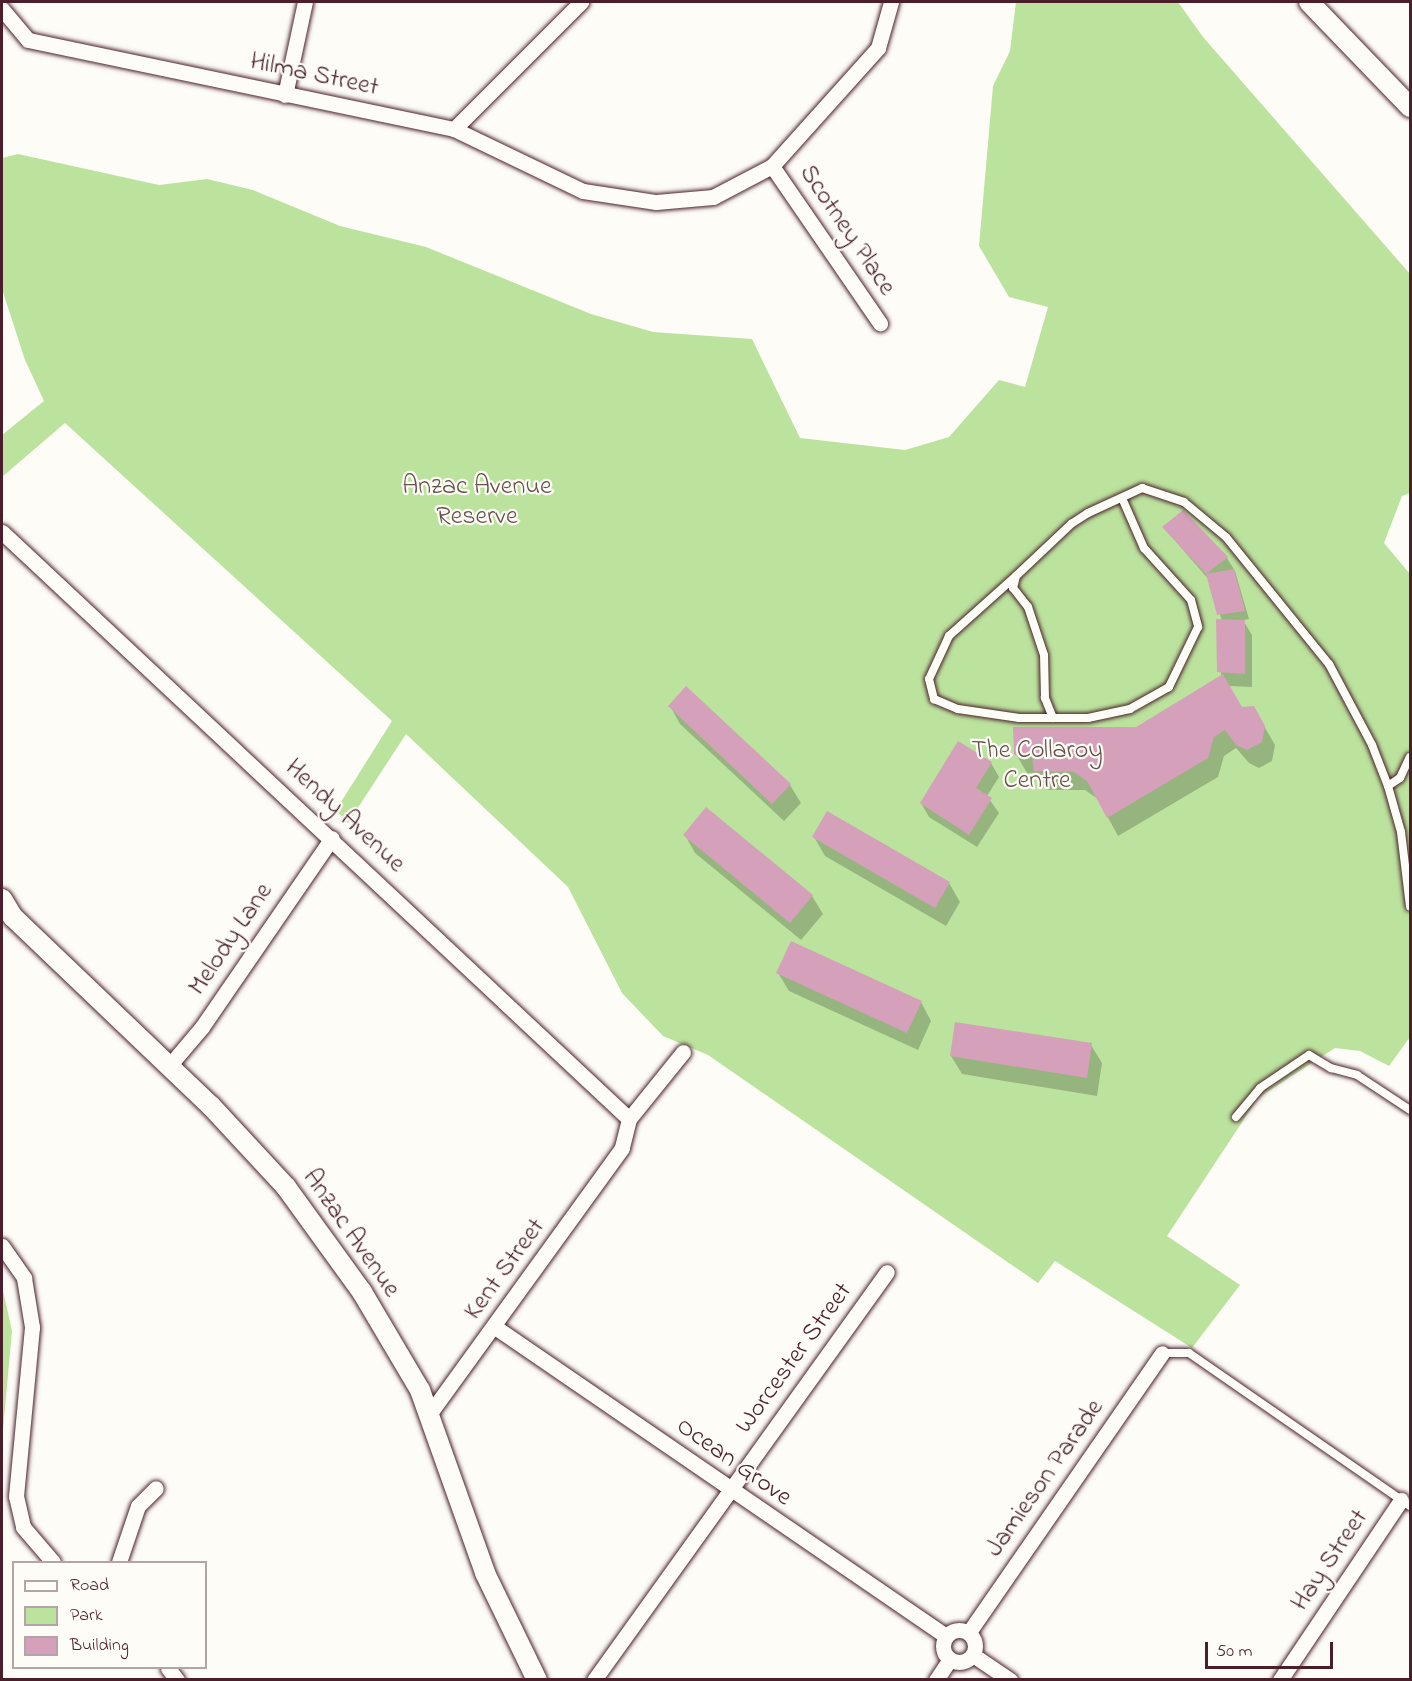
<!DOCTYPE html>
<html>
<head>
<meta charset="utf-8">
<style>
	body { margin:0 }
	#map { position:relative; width:1412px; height:1681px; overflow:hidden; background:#fdfcf7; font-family:"Indie Flower",sans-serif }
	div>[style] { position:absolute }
	.green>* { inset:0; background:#bce39e }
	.shadow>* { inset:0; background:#0003 }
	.building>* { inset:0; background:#d5a0b9 }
	.roads { filter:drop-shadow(0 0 2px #4a1f2b) drop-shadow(0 0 2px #4a1f2b) }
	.service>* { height:8px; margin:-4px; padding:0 4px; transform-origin:4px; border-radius:4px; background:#fdfcf7 }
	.minor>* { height:15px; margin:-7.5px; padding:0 7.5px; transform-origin:7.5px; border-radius:7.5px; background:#fdfcf7 }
	.minor>.ring { margin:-7.5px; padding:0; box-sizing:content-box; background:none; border:15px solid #fdfcf7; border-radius:50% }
	.tertiary>* { height:20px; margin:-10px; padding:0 10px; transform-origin:10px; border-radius:10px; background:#fdfcf7 }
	span { translate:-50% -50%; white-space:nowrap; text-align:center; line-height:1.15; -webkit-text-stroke:4.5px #fdfcf7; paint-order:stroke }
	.street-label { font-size:26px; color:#4a1f2b }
	.park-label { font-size:26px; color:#665048 }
	.frame { position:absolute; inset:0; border:3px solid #4a1f2b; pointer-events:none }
	.legend { position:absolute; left:12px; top:1561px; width:195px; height:108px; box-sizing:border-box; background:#fdfcf7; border:2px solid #b5a4a5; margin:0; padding:8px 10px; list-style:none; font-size:18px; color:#4a1f2b }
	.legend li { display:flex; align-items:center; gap:12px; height:30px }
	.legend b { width:30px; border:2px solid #b5a4a5 }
	.scale { position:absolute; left:1205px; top:1642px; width:128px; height:27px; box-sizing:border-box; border:3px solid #4a1f2b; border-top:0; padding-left:8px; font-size:18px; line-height:21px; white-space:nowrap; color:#4a1f2b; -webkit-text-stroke:4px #fdfcf7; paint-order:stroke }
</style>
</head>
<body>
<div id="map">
	<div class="green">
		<i style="clip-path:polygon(1016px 2px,1178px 2px,1203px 37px,1410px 274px,1410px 493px,1402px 496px,1384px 543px,1410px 574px,1410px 1037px,1389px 1066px,1360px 1051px,1335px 1048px,1258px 1098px,1167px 1236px,1240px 1285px,1192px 1348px,1055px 1261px,1038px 1283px,708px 1055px,663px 1036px,622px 993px,568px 887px,406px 734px,348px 823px,336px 810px,392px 721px,65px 423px,2px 477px,2px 435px,44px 401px,25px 360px,2px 289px,2px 158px,18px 154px,159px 185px,207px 179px,253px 190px,340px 226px,426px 247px,591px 314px,653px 332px,752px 339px,800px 438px,905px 450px,949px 437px,999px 380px,1025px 387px,1048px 307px,1009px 297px,979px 246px,993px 86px,1010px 51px)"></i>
		<i style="clip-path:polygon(2px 1286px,12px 1331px,2px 1441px)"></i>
	</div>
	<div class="shadow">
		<i style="clip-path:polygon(1164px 528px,1227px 558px,1235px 571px,1249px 619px,1243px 620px,1252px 635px,1252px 687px,1228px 686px,1241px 709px,1264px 726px,1275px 745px,1272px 761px,1259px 768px,1249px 763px,1236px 748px,1224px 756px,1218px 777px,1118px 836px,1098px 799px,1085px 790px,1046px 790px,1036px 773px,1027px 773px,1016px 754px,1136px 729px,1221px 677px,1222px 621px,1210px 581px)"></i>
		<i style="clip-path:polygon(670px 706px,790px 785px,801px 803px,784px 821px,680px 724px)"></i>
		<i style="clip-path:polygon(991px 763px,999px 777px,987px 796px,999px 813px,977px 847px,929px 817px,921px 803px)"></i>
		<i style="clip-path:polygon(685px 835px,812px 896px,823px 914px,801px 940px,695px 853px)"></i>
		<i style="clip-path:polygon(814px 837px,949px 883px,960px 902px,946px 926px,825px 856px)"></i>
		<i style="clip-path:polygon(778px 973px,921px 1002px,931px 1021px,918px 1050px,789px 991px)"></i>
		<i style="clip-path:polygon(1091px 1045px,1102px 1063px,1097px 1096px,962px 1074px,951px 1056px)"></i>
	</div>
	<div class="building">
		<i style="clip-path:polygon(1183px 510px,1228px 557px,1206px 574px,1162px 527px)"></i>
		<i style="clip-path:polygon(1234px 569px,1245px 611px,1217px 615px,1206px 574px)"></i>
		<i style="clip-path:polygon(1216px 619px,1245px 620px,1245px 674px,1217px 672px)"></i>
		<i style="clip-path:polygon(1223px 674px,1242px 707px,1254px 706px,1265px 726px,1262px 742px,1247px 750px,1236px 745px,1225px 730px,1214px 737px,1208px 758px,1107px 818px,1087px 781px,1074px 772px,1034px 771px,1032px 755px,1014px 755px,1013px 727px,1136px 727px)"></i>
		<i style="clip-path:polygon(686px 686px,791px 784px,772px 804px,668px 706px)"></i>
		<i style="clip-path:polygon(958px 741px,992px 762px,976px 788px,992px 798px,969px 835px,920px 803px)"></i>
		<i style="clip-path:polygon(706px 807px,813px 895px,790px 923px,683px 835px)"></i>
		<i style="clip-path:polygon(827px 811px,950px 882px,935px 908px,812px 837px)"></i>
		<i style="clip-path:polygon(791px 941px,922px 1001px,907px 1033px,776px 973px)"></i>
		<i style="clip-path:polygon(955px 1022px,1092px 1043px,1087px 1078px,950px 1056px)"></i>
	</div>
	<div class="roads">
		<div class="service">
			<i style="left:1122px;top:498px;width:55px;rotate:66.3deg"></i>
			<i style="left:1144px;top:548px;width:70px;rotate:47.9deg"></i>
			<i style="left:1191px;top:600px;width:28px;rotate:75deg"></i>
			<i style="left:1198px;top:627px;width:67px;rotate:115.8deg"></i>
			<i style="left:1169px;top:687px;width:45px;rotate:150.6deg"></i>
			<i style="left:1130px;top:709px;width:43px;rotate:167.9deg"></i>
			<i style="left:1088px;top:718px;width:35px;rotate:180deg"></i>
			<i style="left:1053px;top:718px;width:22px;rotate:-112deg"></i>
			<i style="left:1045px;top:698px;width:43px;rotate:-91.3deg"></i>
			<i style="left:1044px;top:655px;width:51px;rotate:-108.4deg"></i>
			<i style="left:1028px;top:607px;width:24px;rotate:-128deg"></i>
			<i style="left:1013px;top:588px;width:12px;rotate:-76deg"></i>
			<i style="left:1016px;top:576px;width:76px;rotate:-43.4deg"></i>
			<i style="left:1071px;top:524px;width:20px;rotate:-33deg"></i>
			<i style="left:1088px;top:513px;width:60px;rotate:-24.8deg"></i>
			<i style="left:1142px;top:488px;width:44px;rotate:18.4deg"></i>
			<i style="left:1184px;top:502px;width:55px;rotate:39.8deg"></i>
			<i style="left:1226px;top:537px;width:164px;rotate:51deg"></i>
			<i style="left:1329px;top:664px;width:92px;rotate:62deg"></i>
			<i style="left:1372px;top:745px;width:44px;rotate:68.7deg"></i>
			<i style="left:1388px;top:786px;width:48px;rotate:74.2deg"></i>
			<i style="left:1401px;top:832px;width:75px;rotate:83.1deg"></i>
			<i style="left:1016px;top:576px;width:90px;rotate:138.2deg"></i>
			<i style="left:949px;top:636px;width:47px;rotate:114.9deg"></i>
			<i style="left:929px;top:679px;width:21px;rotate:76deg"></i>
			<i style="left:934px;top:699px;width:26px;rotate:23deg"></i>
			<i style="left:958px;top:709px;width:62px;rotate:8.4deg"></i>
			<i style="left:1019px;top:718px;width:34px"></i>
			<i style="left:1388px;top:786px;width:14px;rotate:-34deg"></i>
			<i style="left:1400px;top:778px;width:23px;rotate:-65deg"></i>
			<i style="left:1236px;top:1117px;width:38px;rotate:-50deg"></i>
			<i style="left:1260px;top:1088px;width:59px;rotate:-34deg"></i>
			<i style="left:1309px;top:1055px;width:26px;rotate:31deg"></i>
			<i style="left:1331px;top:1068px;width:27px;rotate:15deg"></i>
			<i style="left:1357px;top:1075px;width:64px;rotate:33.4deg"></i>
			<i style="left:1162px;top:1353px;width:27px"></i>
			<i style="left:1189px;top:1353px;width:269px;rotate:34.7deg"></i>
		</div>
		<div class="minor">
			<i style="left:2px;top:9px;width:40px;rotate:50deg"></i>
			<i style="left:28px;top:40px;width:435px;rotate:11.8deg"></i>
			<i style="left:454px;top:129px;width:180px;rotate:-45deg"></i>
			<i style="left:285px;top:95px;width:95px;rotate:-77.9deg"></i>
			<i style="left:454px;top:129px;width:143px;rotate:25.7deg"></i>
			<i style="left:583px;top:191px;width:74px;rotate:8.6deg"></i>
			<i style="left:656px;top:202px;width:57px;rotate:-5deg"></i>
			<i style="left:713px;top:197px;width:67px;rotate:-27.7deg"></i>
			<i style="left:772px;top:166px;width:159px;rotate:-48.1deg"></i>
			<i style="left:878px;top:48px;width:48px;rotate:-74.2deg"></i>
			<i style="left:772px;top:166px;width:191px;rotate:55.5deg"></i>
			<i style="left:2px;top:532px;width:859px;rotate:43.11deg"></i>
			<i style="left:629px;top:1119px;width:30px;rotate:104deg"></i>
			<i style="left:622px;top:1148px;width:332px;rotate:125.9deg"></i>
			<i style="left:169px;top:1066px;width:51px;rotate:-49.8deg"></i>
			<i style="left:202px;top:1027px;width:229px;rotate:-55.5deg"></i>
			<i style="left:629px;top:1119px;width:86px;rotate:-51.1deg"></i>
			<i style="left:2px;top:1246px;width:39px;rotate:55deg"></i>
			<i style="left:24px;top:1278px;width:50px;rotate:80.7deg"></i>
			<i style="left:32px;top:1327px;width:170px;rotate:95.4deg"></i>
			<i style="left:16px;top:1496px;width:32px;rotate:77deg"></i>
			<i style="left:23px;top:1527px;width:46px;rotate:49.4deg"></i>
			<i style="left:495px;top:1327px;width:547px;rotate:34.42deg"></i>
			<i style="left:119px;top:1562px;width:59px;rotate:-71.3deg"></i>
			<i style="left:138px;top:1506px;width:25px;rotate:-45deg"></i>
			<i class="ring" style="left:943px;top:1630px;width:17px;height:17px"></i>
			<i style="left:969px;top:1632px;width:339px;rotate:-55.3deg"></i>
			<i style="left:973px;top:1655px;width:45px;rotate:34deg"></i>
			<i style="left:168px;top:1668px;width:15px;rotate:53deg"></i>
			<i style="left:594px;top:1680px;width:502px;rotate:-54.32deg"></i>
			<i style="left:936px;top:1680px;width:25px;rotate:-56deg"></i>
			<i style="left:1280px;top:1680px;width:217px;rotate:-56.1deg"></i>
		</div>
		<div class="tertiary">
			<i style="left:1309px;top:2px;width:146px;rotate:46.1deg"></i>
			<i style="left:2px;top:899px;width:21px;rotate:59deg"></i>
			<i style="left:13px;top:917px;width:274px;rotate:43.7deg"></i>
			<i style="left:211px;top:1106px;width:110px;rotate:47.2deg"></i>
			<i style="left:286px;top:1187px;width:130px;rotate:54.1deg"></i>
			<i style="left:362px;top:1292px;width:114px;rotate:59.4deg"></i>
			<i style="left:420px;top:1390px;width:194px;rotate:70.4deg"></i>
			<i style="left:485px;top:1573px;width:119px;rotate:64.1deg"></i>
		</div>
	</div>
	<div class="street-label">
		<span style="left:314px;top:76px;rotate:12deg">Hilma Street</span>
		<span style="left:846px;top:231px;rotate:56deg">Scotney Place</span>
		<span style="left:344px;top:817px;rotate:43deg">Hendy Avenue</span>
		<span style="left:232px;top:940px;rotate:-56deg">Melody Lane</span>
		<span style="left:350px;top:1234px;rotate:55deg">Anzac Avenue</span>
		<span style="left:506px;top:1270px;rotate:-54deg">Kent Street</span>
		<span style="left:795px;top:1359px;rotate:-54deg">Worcester Street</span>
		<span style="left:733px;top:1463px;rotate:35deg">Ocean Grove</span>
		<span style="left:1046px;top:1479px;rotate:-55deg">Jamieson Parade</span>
		<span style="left:1331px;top:1561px;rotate:-56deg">Hay Street</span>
	</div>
	<div class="park-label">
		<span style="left:477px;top:503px">Anzac Avenue<br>Reserve</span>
		<span style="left:1037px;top:767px">The Collaroy<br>Centre</span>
	</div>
	<div class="frame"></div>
	<ul class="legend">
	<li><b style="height:8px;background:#fdfcf7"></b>Road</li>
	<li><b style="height:16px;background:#bce39e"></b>Park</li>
	<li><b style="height:16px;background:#d5a0b9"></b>Building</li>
	</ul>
	<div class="scale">50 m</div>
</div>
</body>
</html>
